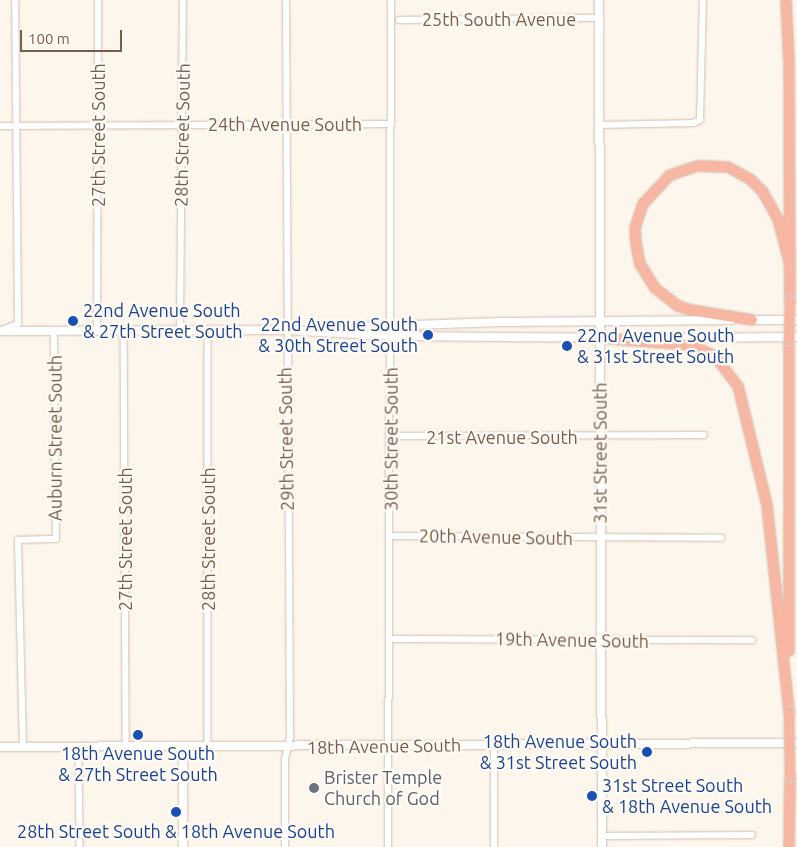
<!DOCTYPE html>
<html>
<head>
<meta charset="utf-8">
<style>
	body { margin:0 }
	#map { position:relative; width:797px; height:847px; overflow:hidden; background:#fdf6ec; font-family:Ubuntu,sans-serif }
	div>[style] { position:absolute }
	.roads { filter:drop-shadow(0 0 1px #d1beb0) drop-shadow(0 0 1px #d1beb0) }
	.street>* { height:5.5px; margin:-2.75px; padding:0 2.75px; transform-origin:2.75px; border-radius:2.75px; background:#fff }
	.secondary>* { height:8px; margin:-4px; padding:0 4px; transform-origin:4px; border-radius:4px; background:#fff }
	.highway>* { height:10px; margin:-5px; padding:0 5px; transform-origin:5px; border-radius:5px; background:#f7b7a3 }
	.bridges { filter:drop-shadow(0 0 1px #dad1cd) drop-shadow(0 0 1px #dad1cd) }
	.highway-bridge>* { height:10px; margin:-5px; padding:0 5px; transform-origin:5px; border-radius:5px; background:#f7b7a3 }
	.dots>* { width:14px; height:14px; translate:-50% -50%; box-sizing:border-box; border:2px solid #fffaf3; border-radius:50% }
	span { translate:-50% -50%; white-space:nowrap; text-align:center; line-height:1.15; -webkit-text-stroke:4.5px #fffaf3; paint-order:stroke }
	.street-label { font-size:18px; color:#7a5c4d }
	.transit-label { font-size:18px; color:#164399 }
	.left { translate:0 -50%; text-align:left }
	.right { translate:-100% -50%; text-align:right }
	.worship-label { font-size:18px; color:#5b616d }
	.scale { position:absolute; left:20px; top:30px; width:102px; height:22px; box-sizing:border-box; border:2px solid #7a5c4d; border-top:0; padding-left:6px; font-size:15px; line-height:18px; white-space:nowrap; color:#7a5c4d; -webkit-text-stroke:4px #fffaf3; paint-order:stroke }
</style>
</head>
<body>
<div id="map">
	<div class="roads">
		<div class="street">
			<i style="left:399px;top:20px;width:200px;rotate:-0.6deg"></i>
			<i style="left:600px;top:125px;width:93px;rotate:-1.2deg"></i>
			<i style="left:693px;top:123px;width:8px;rotate:-23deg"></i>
			<i style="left:700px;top:120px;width:120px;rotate:-88.6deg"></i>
			<i style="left:0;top:126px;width:391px;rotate:-0.3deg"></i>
			<i style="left:4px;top:329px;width:15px;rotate:-20deg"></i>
			<i style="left:18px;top:324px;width:324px;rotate:-90.5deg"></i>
			<i style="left:208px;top:330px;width:417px;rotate:90deg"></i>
			<i style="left:97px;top:331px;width:331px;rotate:-89.8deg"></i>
			<i style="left:124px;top:331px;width:416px;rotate:89.7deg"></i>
			<i style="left:180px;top:331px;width:331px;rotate:-89.5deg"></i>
			<i style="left:391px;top:436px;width:313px;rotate:-0.2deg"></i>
			<i style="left:391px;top:536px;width:330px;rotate:0.3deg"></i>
			<i style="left:391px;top:639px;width:361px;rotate:0.2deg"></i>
			<i style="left:23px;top:747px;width:207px;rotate:-91.4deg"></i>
			<i style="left:18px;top:540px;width:38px;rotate:-2deg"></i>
			<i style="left:56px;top:539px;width:208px;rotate:-90.6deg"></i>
			<i style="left:79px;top:747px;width:100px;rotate:89.4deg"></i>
			<i style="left:602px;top:836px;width:150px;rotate:-0.4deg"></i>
			<i style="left:285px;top:847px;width:88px;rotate:-90deg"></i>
			<i style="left:285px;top:759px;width:23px;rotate:-77deg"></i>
			<i style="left:290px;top:737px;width:737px;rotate:-90.31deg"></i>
			<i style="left:388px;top:847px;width:847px;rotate:-89.8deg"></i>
			<i style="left:494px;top:847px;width:102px;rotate:-90deg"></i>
		</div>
		<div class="secondary">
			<i style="left:599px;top:0;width:847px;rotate:89.8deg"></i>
			<i style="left:747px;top:320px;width:50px"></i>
			<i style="left:322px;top:328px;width:179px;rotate:-1.9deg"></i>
			<i style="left:501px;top:322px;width:230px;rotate:-0.5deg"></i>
			<i style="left:0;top:331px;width:285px;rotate:-0.2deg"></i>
			<i style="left:285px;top:330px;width:106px;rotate:3.2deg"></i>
			<i style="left:391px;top:336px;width:212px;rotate:0.5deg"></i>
			<i style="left:657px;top:338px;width:140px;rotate:-0.4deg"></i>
			<i style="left:0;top:747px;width:797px;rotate:-0.29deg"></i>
			<i style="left:183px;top:747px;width:100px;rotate:90deg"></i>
		</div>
		<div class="highway">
			<i style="left:786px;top:0;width:62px;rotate:87.2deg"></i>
			<i style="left:789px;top:62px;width:239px;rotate:89.8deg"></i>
			<i style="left:752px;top:320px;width:62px;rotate:-170.7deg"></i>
			<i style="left:691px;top:310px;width:14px;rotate:-163deg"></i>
			<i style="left:678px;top:306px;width:29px;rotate:-142deg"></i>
			<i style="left:655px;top:288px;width:28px;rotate:-122deg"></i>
			<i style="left:640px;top:264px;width:20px;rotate:-101deg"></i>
			<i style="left:636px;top:244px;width:16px;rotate:-94deg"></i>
			<i style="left:635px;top:228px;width:25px;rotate:-72deg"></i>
			<i style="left:643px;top:204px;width:40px;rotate:-47deg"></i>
			<i style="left:670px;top:175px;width:29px;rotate:-18deg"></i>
			<i style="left:698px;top:166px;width:30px;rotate:2deg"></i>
			<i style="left:728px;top:167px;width:26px;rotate:29deg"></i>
			<i style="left:751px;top:180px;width:17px;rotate:45deg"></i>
			<i style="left:763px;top:192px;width:31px;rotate:61deg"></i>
			<i style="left:778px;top:219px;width:43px;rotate:75.3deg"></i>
			<i style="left:599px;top:338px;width:92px;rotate:4.4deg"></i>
			<i style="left:691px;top:345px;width:26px;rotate:25deg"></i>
			<i style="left:715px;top:356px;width:38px;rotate:53deg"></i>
			<i style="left:738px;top:386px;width:122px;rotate:76.3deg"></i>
			<i style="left:767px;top:505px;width:208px;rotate:83.9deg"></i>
			<i style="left:789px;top:651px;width:310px;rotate:-90deg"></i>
			<i style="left:789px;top:847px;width:70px;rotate:-89.2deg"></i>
		</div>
	</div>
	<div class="bridges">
		<div class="highway-bridge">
			<i style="left:789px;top:341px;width:40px;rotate:-88.6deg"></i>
			<i style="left:789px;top:712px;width:65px;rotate:89.1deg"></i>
		</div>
	</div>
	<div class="dots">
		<i style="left:73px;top:321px;background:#1a4fb4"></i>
		<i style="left:428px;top:335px;background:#1a4fb4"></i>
		<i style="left:567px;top:346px;background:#1a4fb4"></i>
		<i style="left:138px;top:735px;background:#1a4fb4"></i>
		<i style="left:647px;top:752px;background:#1a4fb4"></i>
		<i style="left:314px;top:788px;background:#6b7280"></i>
		<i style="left:592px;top:796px;background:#1a4fb4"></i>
		<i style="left:176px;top:812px;background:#1a4fb4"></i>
	</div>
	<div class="street-label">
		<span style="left:499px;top:19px">25th South Avenue</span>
		<span style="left:285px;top:124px">24th Avenue South</span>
		<span style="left:98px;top:135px;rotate:-90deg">27th Street South</span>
		<span style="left:182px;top:135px;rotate:-89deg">28th Street South</span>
		<span style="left:502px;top:437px">21st Avenue South</span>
		<span style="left:55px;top:438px;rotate:-90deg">Auburn Street South</span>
		<span style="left:286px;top:439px;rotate:-91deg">29th Street South</span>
		<span style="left:391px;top:439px;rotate:-90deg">30th Street South</span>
		<span style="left:600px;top:453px;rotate:-90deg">31st Street South</span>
		<span style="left:496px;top:537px;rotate:1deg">20th Avenue South</span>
		<span style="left:125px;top:539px;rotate:-90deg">27th Street South</span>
		<span style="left:208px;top:539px;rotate:-90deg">28th Street South</span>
		<span style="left:572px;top:640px;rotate:1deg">19th Avenue South</span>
		<span style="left:384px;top:746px;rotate:-1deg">18th Avenue South</span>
	</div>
	<div class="transit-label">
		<span class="left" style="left:83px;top:321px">22nd Avenue South<br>&amp; 27th Street South</span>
		<span class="right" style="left:418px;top:335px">22nd Avenue South<br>&amp; 30th Street South</span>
		<span class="left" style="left:577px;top:346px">22nd Avenue South<br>&amp; 31st Street South</span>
		<span class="right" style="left:637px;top:752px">18th Avenue South<br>&amp; 31st Street South</span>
		<span style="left:138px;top:764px">18th Avenue South<br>&amp; 27th Street South</span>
		<span class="left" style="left:602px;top:796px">31st Street South<br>&amp; 18th Avenue South</span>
		<span style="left:176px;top:831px">28th Street South &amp; 18th Avenue South</span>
	</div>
	<div class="worship-label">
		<span class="left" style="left:324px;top:788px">Brister Temple<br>Church of God</span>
	</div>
	<div class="scale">100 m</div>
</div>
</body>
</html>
